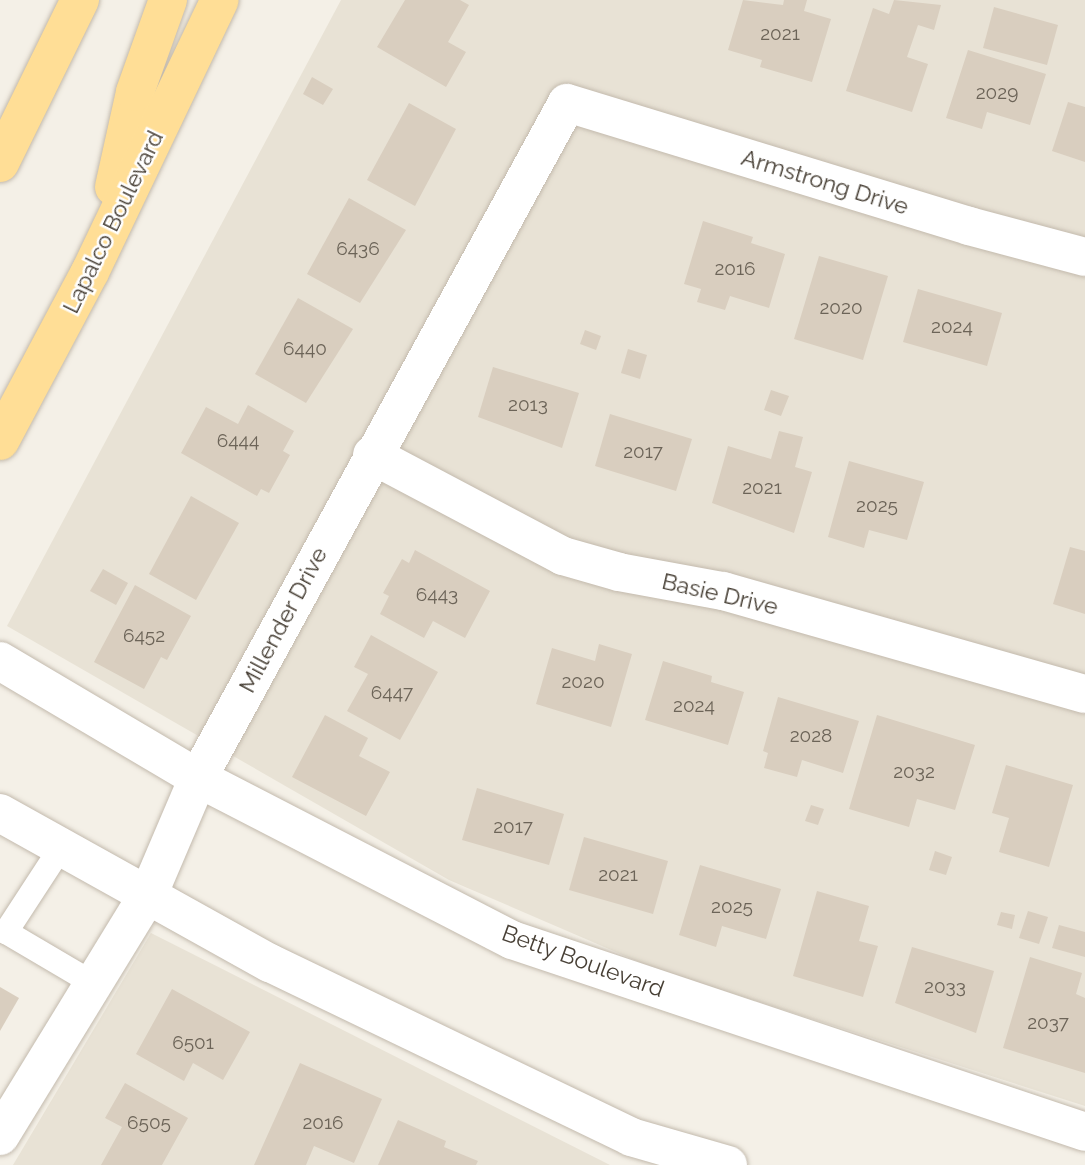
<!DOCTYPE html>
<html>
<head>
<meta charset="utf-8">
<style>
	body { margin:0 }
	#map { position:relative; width:1085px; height:1165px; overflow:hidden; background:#f4f0e7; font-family:Raleway,sans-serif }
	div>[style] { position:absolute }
	.residential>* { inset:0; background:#e8e2d5 }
	.building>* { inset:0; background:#d9cebf }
	.roads { filter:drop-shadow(0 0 2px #c3baad) drop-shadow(0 0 2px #c3baad) }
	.lane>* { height:24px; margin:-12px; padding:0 12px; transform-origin:12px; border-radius:12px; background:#fff }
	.street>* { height:38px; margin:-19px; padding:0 19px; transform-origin:19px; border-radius:19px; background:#fff }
	.primary>* { height:38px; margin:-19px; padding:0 19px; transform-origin:19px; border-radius:19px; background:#ffde96 }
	span { translate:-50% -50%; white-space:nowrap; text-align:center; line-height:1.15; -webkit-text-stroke:5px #fff; paint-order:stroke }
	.number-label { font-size:19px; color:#6c6458 }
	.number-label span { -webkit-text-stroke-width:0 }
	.street-label { font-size:23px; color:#484036 }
</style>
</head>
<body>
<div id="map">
	<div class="residential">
		<i style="clip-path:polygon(341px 0,1085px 0,1085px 1106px,653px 968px,449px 880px,7px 626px)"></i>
		<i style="clip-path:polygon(151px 933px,610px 1165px,13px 1165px)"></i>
	</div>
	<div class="building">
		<i style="clip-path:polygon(405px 0,460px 0,469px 5px,448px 42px,466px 52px,446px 87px,377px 47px)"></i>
		<i style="clip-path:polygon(743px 0,783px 5px,784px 0,807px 0,804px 11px,831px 19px,812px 82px,760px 67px,762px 60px,728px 50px)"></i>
		<i style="clip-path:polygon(894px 0,941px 5px,934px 30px,918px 25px,907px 57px,928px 64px,912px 112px,846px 91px,873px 8px,889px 14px)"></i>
		<i style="clip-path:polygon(994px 7px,1058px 25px,1047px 65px,983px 48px)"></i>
		<i style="clip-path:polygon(968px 50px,1046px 74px,1030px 125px,987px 112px,982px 129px,946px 118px)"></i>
		<i style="clip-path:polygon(312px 77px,333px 89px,323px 105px,303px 94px)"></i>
		<i style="clip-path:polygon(1068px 102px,1085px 107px,1085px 162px,1052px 151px)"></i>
		<i style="clip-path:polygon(409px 103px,456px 129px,415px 206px,367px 180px)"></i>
		<i style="clip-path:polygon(349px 198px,406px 230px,360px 303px,307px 274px)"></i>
		<i style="clip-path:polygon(703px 221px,753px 237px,751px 243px,785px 254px,769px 308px,730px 296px,725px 310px,697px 302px,701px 289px,684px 284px)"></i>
		<i style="clip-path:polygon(819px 256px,888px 276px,863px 360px,794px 339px)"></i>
		<i style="clip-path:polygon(918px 289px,1002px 313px,987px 366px,903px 342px)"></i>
		<i style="clip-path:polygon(298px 298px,353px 329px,306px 403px,255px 374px)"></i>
		<i style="clip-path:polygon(585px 330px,601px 336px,596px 350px,580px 344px)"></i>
		<i style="clip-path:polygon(628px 349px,647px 355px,640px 379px,621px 373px)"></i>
		<i style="clip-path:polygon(493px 367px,579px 393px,562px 448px,478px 417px)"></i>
		<i style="clip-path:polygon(771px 390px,789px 396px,781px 416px,764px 410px)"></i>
		<i style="clip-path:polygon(248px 405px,294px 431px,283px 451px,290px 455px,269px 493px,261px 489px,257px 496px,181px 453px,206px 407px,238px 424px)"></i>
		<i style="clip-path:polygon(610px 414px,692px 439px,676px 491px,595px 466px)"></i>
		<i style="clip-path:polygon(779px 431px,803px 437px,795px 467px,812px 472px,794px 533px,712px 503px,728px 446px,771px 459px)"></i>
		<i style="clip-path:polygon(849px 461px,924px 482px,907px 540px,869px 530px,864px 548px,828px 537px)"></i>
		<i style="clip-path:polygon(191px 496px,239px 523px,196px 600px,149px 574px)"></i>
		<i style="clip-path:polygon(1070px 547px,1085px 551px,1085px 614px,1053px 604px)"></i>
		<i style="clip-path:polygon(415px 550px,490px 591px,465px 638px,433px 621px,424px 638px,380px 614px,389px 596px,383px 593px,402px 559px,409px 563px)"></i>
		<i style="clip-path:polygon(103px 569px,128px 583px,116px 605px,90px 591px)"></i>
		<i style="clip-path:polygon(135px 585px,191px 616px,167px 660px,161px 657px,144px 689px,94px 662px)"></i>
		<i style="clip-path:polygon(371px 635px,438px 672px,400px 740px,347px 711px,368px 674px,354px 667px)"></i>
		<i style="clip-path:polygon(599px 644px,632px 654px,611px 727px,536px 704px,552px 648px,595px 661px)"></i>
		<i style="clip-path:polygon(663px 661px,712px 676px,711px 682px,744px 692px,728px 745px,645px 720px)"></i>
		<i style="clip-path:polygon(778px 697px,859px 721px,843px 773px,802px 760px,797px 777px,764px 768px,768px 753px,763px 751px)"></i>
		<i style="clip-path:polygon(325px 715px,368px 738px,359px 756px,390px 772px,366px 816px,292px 777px)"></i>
		<i style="clip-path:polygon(877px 715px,975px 745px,955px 810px,917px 799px,909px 827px,849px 809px)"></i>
		<i style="clip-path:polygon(1006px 765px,1073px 785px,1049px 867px,999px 852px,1009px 818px,992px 813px)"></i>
		<i style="clip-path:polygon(477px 788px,564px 814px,549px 865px,462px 840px)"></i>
		<i style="clip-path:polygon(811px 805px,824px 809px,818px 825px,805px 821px)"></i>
		<i style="clip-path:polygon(584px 837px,668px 861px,653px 914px,569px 890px)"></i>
		<i style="clip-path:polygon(935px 851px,952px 857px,946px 875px,929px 870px)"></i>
		<i style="clip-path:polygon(700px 865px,781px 889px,766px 939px,722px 926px,716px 947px,679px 935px)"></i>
		<i style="clip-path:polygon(817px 891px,869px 906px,859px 941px,878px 946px,863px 997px,793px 976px)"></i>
		<i style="clip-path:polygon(1028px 911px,1048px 917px,1039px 944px,1019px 938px)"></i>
		<i style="clip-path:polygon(1001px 912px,1015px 915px,1012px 929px,997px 925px)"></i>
		<i style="clip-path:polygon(1059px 925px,1085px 932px,1085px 957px,1052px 948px)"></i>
		<i style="clip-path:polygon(912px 947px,994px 971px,976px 1033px,895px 1003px)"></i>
		<i style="clip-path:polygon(1030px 957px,1082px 973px,1076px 994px,1085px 998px,1085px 1073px,1003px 1048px)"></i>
		<i style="clip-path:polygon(0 987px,19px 998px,0 1031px)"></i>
		<i style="clip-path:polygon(172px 989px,250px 1032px,223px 1080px,193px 1063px,184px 1081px,136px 1054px)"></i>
		<i style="clip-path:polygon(300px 1063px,382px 1099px,354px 1163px,314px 1146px,306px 1165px,254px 1165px)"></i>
		<i style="clip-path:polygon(125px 1083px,188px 1118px,162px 1165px,101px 1165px,122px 1127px,105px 1118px)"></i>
		<i style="clip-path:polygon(398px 1120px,446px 1141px,444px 1147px,478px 1161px,476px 1165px,378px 1165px)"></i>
	</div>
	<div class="roads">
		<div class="lane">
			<i style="left:62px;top:846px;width:103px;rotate:123.1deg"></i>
			<i style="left:6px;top:932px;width:99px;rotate:30.5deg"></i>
		</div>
		<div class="street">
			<i style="left:372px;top:455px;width:216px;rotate:27.9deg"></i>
			<i style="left:563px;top:556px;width:58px;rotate:15.9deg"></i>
			<i style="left:619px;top:572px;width:106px;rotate:10.4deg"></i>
			<i style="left:723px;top:591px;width:376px;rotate:15.9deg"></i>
			<i style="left:0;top:661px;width:230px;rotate:30.6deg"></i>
			<i style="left:198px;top:778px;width:353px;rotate:27.3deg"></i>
			<i style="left:512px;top:940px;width:604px;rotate:18.52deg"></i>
			<i style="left:0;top:813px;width:309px;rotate:29.1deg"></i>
			<i style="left:270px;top:963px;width:401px;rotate:25.7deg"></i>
			<i style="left:631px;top:1137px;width:101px;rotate:16.1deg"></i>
			<i style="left:0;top:1136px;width:285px;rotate:-58.5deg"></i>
			<i style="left:149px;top:893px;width:125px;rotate:-66.9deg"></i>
			<i style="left:198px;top:778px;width:769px;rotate:-61.34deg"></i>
			<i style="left:567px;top:103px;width:420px;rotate:17deg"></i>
			<i style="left:969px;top:226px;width:120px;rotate:15deg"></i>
		</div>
		<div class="primary">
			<i style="left:0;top:163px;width:182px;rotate:-63.9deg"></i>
			<i style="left:114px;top:187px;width:97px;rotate:-77.5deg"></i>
			<i style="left:135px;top:92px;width:98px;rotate:-70.3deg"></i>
			<i style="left:0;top:441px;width:191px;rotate:-62deg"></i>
			<i style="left:90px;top:272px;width:301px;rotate:-64.5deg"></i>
		</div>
	</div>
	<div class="number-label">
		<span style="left:780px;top:34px">2021</span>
		<span style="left:997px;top:93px">2029</span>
		<span style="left:358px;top:249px">6436</span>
		<span style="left:735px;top:269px">2016</span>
		<span style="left:841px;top:308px">2020</span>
		<span style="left:952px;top:327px">2024</span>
		<span style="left:305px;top:349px">6440</span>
		<span style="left:528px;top:405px">2013</span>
		<span style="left:238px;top:441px">6444</span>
		<span style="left:643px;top:452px">2017</span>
		<span style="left:762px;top:488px">2021</span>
		<span style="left:877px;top:506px">2025</span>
		<span style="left:437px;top:595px">6443</span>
		<span style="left:144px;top:636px">6452</span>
		<span style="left:583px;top:682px">2020</span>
		<span style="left:392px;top:693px">6447</span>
		<span style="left:694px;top:706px">2024</span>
		<span style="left:811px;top:736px">2028</span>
		<span style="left:914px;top:772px">2032</span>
		<span style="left:513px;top:827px">2017</span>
		<span style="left:618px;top:875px">2021</span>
		<span style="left:732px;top:907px">2025</span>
		<span style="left:945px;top:987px">2033</span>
		<span style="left:1048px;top:1023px">2037</span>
		<span style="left:193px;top:1043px">6501</span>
		<span style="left:149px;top:1123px">6505</span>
		<span style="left:323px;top:1123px">2016</span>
	</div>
	<div class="street-label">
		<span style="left:825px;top:182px;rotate:17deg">Armstrong Drive</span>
		<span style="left:113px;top:222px;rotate:-64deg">Lapalco Boulevard</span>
		<span style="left:720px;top:594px;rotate:13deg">Basie Drive</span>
		<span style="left:283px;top:620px;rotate:-62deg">Millender Drive</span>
		<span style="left:583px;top:961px;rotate:20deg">Betty Boulevard</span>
	</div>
</div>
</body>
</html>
